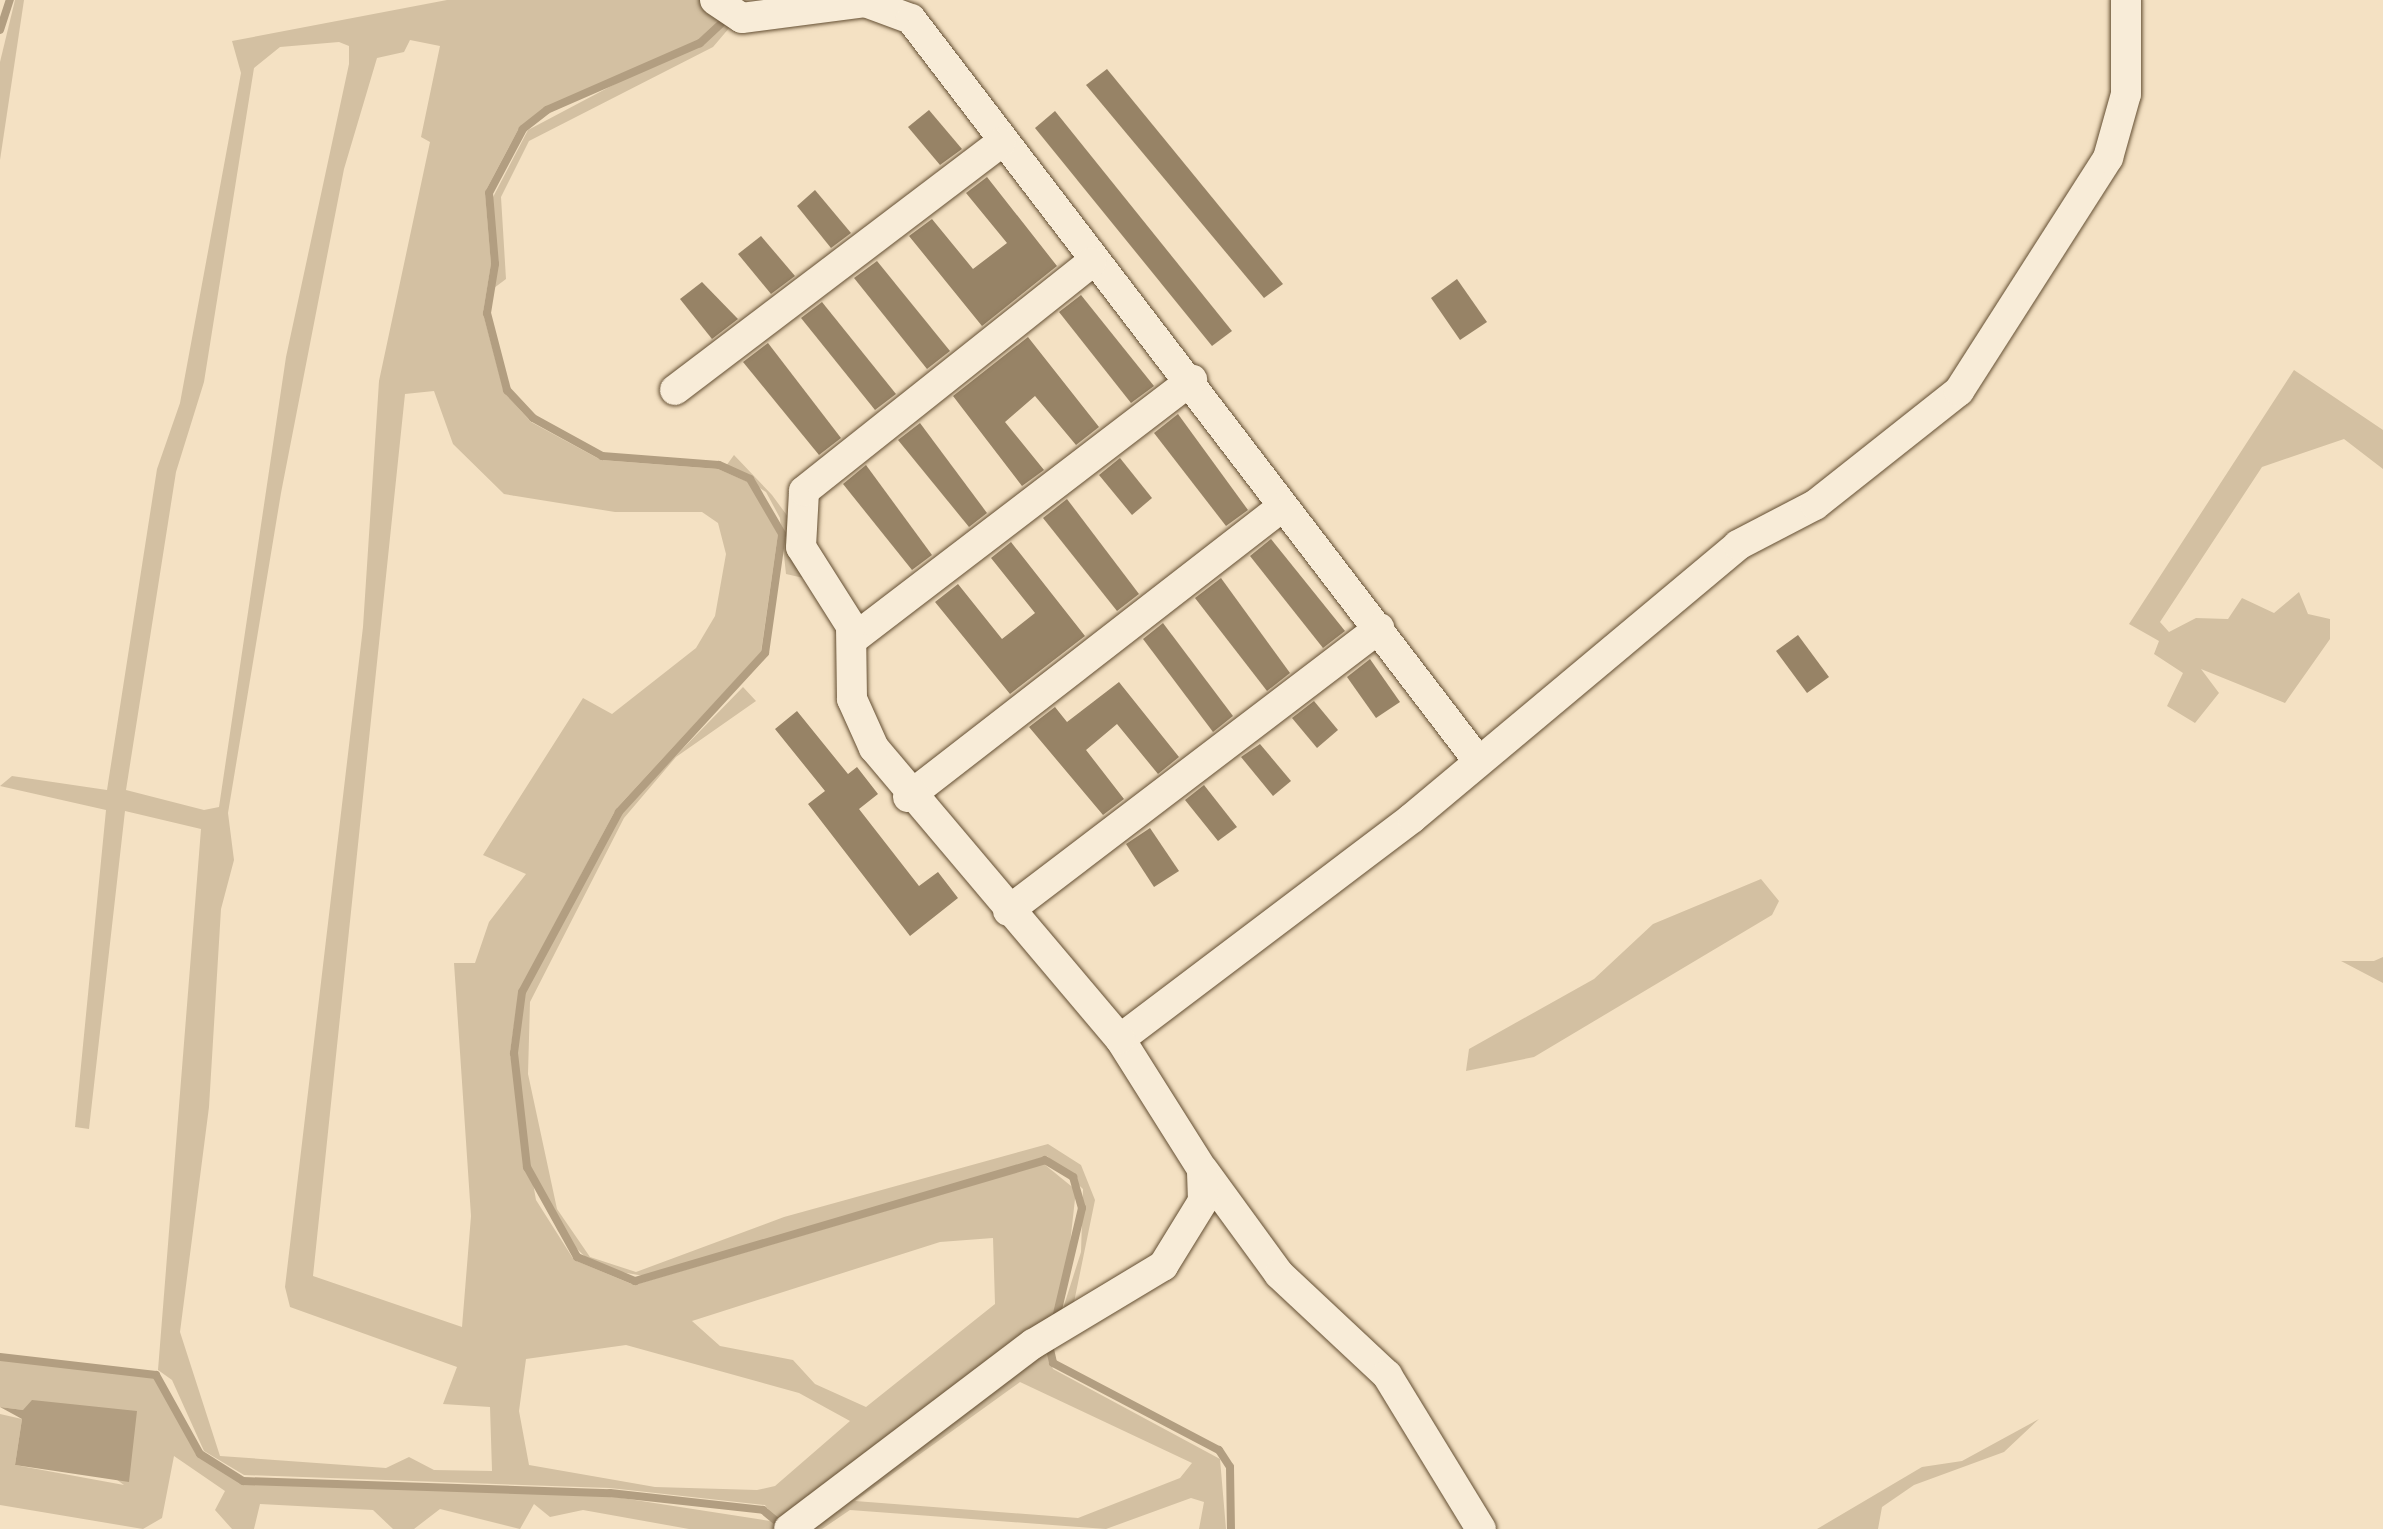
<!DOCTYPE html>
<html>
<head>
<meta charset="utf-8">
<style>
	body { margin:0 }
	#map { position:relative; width:2383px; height:1529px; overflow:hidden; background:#f4e1c3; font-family:Vollkorn,serif }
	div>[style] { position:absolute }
	.green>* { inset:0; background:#d3c0a2 }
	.water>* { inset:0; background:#b29e81 }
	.stream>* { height:8px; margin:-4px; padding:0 4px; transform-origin:4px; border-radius:4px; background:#b29e81 }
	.building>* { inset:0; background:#978366 }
	.roads { filter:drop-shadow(0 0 2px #634e32) drop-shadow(0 0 2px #634e32) }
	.minor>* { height:30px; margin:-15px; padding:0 15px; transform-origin:15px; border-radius:15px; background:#f8ecd8 }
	span { translate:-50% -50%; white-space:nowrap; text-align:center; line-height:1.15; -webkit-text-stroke:9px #f8ecd8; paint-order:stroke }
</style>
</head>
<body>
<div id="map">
	<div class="green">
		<i style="clip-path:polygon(15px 0,24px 0,0 160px,0 62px)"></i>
		<i style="clip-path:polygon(evenodd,447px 0,707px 0,724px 15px,698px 40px,520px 126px,485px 192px,491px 264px,483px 313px,504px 392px,531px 422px,601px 460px,718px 469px,748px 482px,778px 534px,761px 652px,616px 809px,519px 991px,510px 1053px,536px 1200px,574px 1260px,634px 1285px,1044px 1164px,1076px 1190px,1066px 1280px,1052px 1316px,779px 1529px,689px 1529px,583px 1510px,550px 1517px,534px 1504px,520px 1529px,440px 1509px,414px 1529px,393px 1529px,373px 1510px,260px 1504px,254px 1529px,232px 1529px,215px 1510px,225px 1491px,174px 1456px,162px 1518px,143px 1529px,0 1505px,0 1414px,22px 1419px,15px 1465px,124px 1485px,23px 1410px,0 1407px,0 1360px,155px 1378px,197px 1456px,242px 1484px,609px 1496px,777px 1522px,765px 1505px,610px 1488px,244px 1475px,204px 1451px,172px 1380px,158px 1370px,201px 829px,125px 811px,89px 1129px,75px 1127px,106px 810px,0 786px,12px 776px,107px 790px,157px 469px,180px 403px,241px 73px,232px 41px,447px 0,410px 40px,440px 46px,421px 137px,430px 142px,379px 381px,363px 627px,285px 1287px,290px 1307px,457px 1367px,443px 1404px,490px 1407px,492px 1471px,434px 1470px,409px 1457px,386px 1468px,220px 1456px,180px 1332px,209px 1107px,221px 909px,234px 860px,228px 813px,281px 493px,344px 169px,377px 58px,404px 52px,410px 40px,447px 0,339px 42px,349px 46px,349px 64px,286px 357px,219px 807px,204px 810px,126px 790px,176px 472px,204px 382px,254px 68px,280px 47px,339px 42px,447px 0,434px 391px,453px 444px,504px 494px,615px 512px,702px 512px,718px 523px,726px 554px,715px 616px,696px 648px,612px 714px,583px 698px,483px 855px,526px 874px,489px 922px,475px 963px,454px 963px,471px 1216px,462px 1327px,313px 1276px,405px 394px,434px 391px,447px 0,993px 1238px,995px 1304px,866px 1407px,815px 1384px,793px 1360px,720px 1346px,692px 1321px,940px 1242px,993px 1238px,447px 0,626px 1345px,799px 1393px,850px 1421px,775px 1486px,757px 1490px,655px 1487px,529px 1465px,519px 1411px,526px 1359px,626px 1345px)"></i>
		<i style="clip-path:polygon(736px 20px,713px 47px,529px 141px,501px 197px,506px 279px,494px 288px,492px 199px,528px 130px)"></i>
		<i style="clip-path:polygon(2294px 370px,2383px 430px,2383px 469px,2344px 439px,2262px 467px,2160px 622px,2169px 632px,2196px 618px,2228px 619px,2242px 598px,2274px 613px,2299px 592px,2308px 614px,2330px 619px,2330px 639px,2285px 703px,2201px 669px,2219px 693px,2195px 723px,2167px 706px,2183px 673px,2154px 654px,2159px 641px,2129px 624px)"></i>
		<i style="clip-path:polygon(734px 455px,772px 495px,797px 529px,808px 579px,786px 574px,780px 518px,766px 492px,726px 466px)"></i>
		<i style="clip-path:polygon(743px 687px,756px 701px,676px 757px,624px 818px,530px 1002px,528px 1074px,557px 1209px,590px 1257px,636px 1272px,784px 1217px,1048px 1144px,1081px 1165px,1095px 1200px,1072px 1312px,1060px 1318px,1081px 1252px,1083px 1189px,1047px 1156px,650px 1277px,597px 1268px,558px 1231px,529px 1167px,516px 1053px,525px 989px,621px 812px)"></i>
		<i style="clip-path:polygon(1761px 879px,1779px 901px,1772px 915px,1534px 1057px,1466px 1071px,1469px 1049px,1594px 979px,1653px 924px)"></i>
		<i style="clip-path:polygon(2383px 957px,2383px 983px,2341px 961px,2374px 961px)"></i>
		<i style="clip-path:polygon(evenodd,1045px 1343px,1053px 1369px,1220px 1459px,1226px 1529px,1199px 1529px,1204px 1502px,1191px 1498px,1106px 1529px,850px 1510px,822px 1529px,798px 1529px,1045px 1343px,1020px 1382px,1192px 1463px,1180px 1478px,1078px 1518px,855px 1501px,1020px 1382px)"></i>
		<i style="clip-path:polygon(2039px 1419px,2004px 1452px,1914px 1485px,1882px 1507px,1878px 1529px,1817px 1529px,1922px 1467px,1962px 1461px)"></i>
	</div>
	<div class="water">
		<i style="clip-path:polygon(32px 1400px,137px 1411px,129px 1482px,15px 1465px,22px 1419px,0 1407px,23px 1410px)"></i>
	</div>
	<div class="stream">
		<i style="left:727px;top:18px;width:37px;rotate:137deg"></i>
		<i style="left:700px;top:43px;width:167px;rotate:156.4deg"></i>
		<i style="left:547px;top:110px;width:31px;rotate:142deg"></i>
		<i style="left:523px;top:129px;width:72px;rotate:118deg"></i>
		<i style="left:489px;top:193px;width:71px;rotate:85.2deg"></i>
		<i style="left:495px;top:264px;width:50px;rotate:99.3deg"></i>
		<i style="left:487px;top:313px;width:80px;rotate:75.4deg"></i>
		<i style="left:507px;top:390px;width:38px;rotate:47deg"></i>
		<i style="left:533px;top:418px;width:79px;rotate:28.8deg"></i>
		<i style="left:602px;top:456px;width:117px;rotate:4.4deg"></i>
		<i style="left:719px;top:465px;width:34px;rotate:24deg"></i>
		<i style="left:750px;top:479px;width:64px;rotate:59.8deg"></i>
		<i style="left:782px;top:534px;width:120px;rotate:98.1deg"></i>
		<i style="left:765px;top:653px;width:216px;rotate:132.6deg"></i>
		<i style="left:619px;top:812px;width:204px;rotate:118.3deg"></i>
		<i style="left:522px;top:992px;width:62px;rotate:97.5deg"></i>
		<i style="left:514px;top:1053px;width:115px;rotate:83.5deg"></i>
		<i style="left:527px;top:1167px;width:103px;rotate:60.9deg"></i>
		<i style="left:577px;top:1257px;width:63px;rotate:22.5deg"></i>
		<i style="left:635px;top:1281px;width:427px;rotate:-16.4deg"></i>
		<i style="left:1045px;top:1160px;width:33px;rotate:31deg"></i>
		<i style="left:1073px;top:1177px;width:32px;rotate:74deg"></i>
		<i style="left:1082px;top:1208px;width:113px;rotate:103.3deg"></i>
		<i style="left:0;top:30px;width:32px;rotate:-72deg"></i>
		<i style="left:1049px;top:1345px;width:18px;rotate:77deg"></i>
		<i style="left:1053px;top:1363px;width:187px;rotate:27.7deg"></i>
		<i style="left:1219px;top:1450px;width:20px;rotate:57deg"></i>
		<i style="left:1230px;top:1467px;width:62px;rotate:89.1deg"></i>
		<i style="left:0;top:1357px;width:157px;rotate:6.6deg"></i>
		<i style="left:156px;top:1375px;width:90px;rotate:60.9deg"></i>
		<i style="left:200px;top:1454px;width:51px;rotate:32.1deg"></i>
		<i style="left:243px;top:1481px;width:367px;rotate:1.9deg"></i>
		<i style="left:610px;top:1493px;width:154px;rotate:6.3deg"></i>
		<i style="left:763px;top:1510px;width:16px;rotate:40deg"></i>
	</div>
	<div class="building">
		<i style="clip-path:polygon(1107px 69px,1283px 284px,1264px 298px,1086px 85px)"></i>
		<i style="clip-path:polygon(929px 110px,962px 149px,940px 165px,908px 127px)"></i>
		<i style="clip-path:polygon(1055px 111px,1232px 331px,1212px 346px,1035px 128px)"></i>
		<i style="clip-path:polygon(987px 177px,1057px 266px,982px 326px,909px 236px,932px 219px,973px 269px,1007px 243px,966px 193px)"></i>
		<i style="clip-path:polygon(815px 190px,851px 233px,831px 248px,797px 206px)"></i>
		<i style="clip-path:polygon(761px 236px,795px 276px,771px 294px,738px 254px)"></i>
		<i style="clip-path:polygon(877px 261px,950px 351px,927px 369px,854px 278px)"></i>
		<i style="clip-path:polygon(1457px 279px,1487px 322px,1460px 340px,1431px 298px)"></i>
		<i style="clip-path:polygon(702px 282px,738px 319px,712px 339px,680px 299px)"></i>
		<i style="clip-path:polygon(1081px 295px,1154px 386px,1131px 403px,1059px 312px)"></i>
		<i style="clip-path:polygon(822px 302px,896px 394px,875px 410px,801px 318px)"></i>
		<i style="clip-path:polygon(1028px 337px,1099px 427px,1076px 445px,1035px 396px,1005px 422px,1044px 470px,1022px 486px,953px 396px)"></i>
		<i style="clip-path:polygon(768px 343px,841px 438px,819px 455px,743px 362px)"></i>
		<i style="clip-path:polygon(1178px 414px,1248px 510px,1226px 526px,1154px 433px)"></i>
		<i style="clip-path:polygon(920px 423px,987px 513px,969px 527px,898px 440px)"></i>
		<i style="clip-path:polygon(1120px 458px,1152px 498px,1132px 515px,1099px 475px)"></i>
		<i style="clip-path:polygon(866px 465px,932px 555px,912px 570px,843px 484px)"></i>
		<i style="clip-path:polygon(1067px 499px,1139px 594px,1117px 611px,1043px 518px)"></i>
		<i style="clip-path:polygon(1271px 539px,1345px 631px,1323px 648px,1250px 556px)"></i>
		<i style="clip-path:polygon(1011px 542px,1085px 636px,1010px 694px,935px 602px,958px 584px,1002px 639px,1035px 613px,991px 558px)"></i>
		<i style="clip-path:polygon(1221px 578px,1290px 673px,1267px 691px,1195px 598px)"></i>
		<i style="clip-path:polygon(1163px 623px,1233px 716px,1213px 732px,1143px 639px)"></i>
		<i style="clip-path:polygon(1798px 635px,1829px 677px,1807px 693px,1776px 651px)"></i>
		<i style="clip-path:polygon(1370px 659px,1400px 702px,1376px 718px,1347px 677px)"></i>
		<i style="clip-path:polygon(1119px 682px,1179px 757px,1158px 774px,1117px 724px,1086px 750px,1124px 799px,1103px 815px,1029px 727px,1055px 707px,1067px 722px)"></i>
		<i style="clip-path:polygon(1314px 701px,1338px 730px,1317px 748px,1292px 718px)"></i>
		<i style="clip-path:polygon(797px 711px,848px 774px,857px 767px,878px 794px,859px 809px,919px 886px,938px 872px,958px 898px,910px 936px,808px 804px,825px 791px,775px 729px)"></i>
		<i style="clip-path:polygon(1260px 744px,1291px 781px,1273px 796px,1241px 757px)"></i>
		<i style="clip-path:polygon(1204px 785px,1237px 827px,1218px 841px,1185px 800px)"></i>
		<i style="clip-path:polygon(1150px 828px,1179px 871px,1154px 887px,1126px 844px)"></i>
	</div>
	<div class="roads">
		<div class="minor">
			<i style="left:715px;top:0;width:32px;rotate:34deg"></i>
			<i style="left:742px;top:18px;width:124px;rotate:-7.4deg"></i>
			<i style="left:865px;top:2px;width:49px;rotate:20.3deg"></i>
			<i style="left:911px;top:19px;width:930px;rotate:52.6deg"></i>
			<i style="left:675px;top:390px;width:409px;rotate:-37.2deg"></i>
			<i style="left:853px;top:639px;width:427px;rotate:-37.4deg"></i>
			<i style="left:908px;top:797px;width:473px;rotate:-37.8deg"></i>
			<i style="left:1008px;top:911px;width:467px;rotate:-37.3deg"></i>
			<i style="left:1120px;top:1039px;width:366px;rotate:-37.1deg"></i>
			<i style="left:1412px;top:818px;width:425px;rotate:-39.9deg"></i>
			<i style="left:1738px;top:545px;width:87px;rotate:-27.5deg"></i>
			<i style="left:1815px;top:505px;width:184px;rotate:-38.4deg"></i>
			<i style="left:1959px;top:391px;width:277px;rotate:-57.4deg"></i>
			<i style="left:2108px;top:158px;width:66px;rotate:-74.3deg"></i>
			<i style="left:2126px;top:94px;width:94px;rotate:-90deg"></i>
			<i style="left:1204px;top:1171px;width:127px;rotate:53.9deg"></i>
			<i style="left:1279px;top:1274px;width:148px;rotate:43.1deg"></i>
			<i style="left:1387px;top:1375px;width:180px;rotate:58.6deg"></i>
			<i style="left:789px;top:1529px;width:306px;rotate:-37.2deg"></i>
			<i style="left:1033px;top:1344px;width:152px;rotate:-31deg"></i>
			<i style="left:1163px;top:1266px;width:76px;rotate:-58.4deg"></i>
			<i style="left:1203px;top:1201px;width:32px;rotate:-92deg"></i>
			<i style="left:1202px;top:1169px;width:154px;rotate:-122.2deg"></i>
			<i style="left:1120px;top:1039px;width:381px;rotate:-130.2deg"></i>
			<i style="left:874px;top:748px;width:54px;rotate:-114.2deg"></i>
			<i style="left:852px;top:699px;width:73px;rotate:-90.8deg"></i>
			<i style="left:851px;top:626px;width:93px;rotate:-122.3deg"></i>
			<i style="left:801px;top:547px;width:56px;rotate:-86.9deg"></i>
			<i style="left:804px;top:491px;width:367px;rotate:-38.5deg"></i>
		</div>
	</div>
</div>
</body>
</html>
